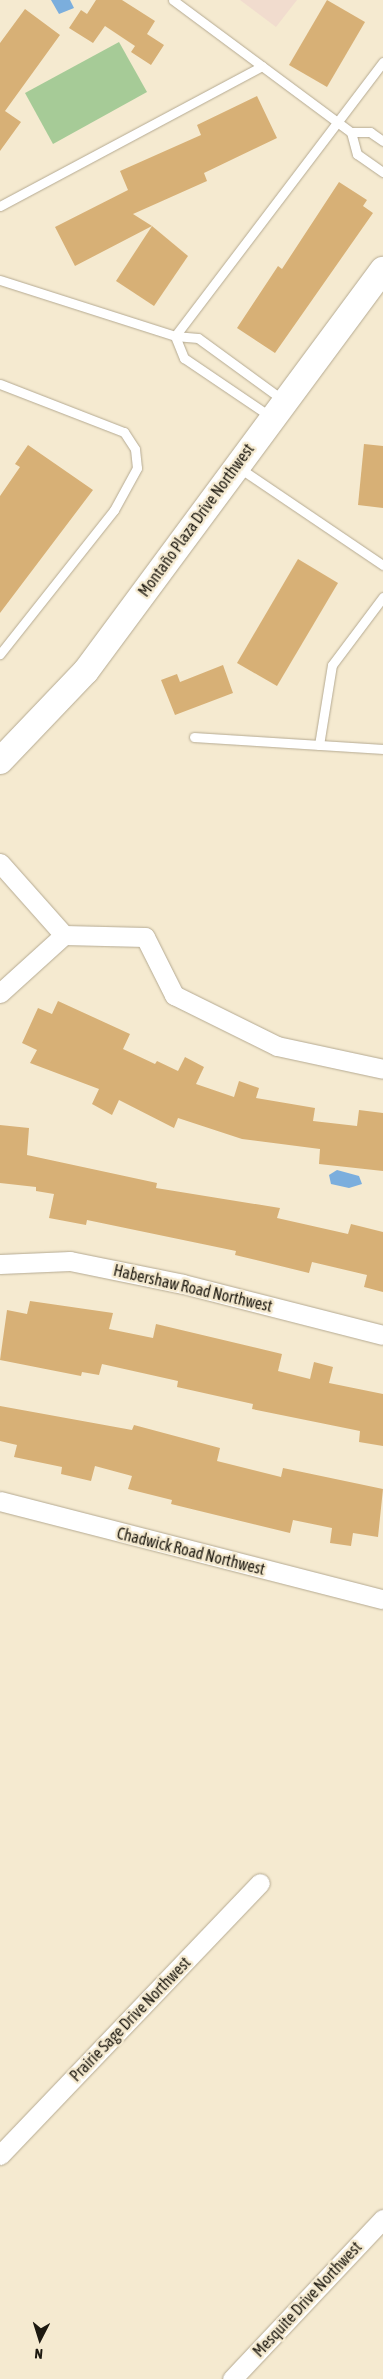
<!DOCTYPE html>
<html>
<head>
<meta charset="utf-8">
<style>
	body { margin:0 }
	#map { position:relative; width:383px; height:2379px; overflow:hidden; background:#f5ead0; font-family:"Asap Condensed",sans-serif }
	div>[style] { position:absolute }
	.commercial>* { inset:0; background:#f1dcce }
	.green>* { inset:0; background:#a6cb97 }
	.water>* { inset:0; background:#7baedd }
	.building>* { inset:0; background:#d7b076 }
	.roads { filter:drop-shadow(0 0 1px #b5aa92) drop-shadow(0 0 1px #b5aa92) }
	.lane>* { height:9px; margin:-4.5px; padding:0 4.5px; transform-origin:4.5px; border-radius:4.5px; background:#fff }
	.street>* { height:19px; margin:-9.5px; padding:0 9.5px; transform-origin:9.5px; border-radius:9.5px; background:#fff }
	.secondary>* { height:26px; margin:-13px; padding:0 13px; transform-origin:13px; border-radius:13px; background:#fff }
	span { translate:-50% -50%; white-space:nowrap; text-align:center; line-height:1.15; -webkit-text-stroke:5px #f5ead0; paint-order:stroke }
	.street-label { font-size:16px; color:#1d1910 }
	.north { position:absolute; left:15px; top:2314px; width:50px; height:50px; -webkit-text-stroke:4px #f5ead0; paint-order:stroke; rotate:185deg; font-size:14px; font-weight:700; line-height:20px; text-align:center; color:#1d1910 }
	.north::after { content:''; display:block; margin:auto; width:18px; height:22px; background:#1d1910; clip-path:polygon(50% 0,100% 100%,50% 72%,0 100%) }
</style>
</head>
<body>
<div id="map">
	<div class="commercial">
		<i style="clip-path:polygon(240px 0,297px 0,276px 27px)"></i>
	</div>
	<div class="green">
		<i style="clip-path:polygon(119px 42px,147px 92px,53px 144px,25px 93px)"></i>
	</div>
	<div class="water">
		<i style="clip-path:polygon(51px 0,70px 0,74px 8px,59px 14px)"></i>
		<i style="clip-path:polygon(337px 1170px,359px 1176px,362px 1184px,349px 1188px,331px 1184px,329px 1175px)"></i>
	</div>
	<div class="building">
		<i style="clip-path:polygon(96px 0,122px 0,155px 21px,147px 34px,164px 45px,151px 65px,131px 52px,135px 46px,105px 26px,93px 43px,69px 28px,81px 10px,87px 14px)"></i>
		<i style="clip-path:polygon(327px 0,365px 22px,327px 87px,289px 65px)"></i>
		<i style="clip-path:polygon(25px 9px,60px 35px,5px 111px,21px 122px,0 151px,0 43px)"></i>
		<i style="clip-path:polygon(257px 96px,277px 138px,204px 173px,207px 181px,133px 214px,152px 226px,75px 266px,55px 227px,128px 190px,120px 171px,201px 135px,197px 125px)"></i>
		<i style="clip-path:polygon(339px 182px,367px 200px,363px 206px,373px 213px,275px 353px,237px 328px,278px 266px,282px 269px)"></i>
		<i style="clip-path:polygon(152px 226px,188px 256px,154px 306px,116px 281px)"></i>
		<i style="clip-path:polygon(364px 444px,383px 446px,383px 508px,358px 505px)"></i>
		<i style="clip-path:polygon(28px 445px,93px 490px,0 613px,0 496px,20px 467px,15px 464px)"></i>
		<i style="clip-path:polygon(298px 559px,338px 583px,277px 686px,237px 663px)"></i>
		<i style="clip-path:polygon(223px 665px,233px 693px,175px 715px,161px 680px,177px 674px,180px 682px)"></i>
		<i style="clip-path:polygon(58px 1001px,130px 1034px,123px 1049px,155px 1064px,157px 1061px,178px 1071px,185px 1057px,204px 1067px,196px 1084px,234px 1097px,239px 1081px,259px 1088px,256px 1098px,315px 1108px,313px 1121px,357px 1126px,359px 1110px,383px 1113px,383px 1171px,319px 1164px,320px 1149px,242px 1139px,178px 1118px,174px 1128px,119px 1100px,112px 1115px,92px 1104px,99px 1089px,30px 1063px,37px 1050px,22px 1043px,38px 1008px,52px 1014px)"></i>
		<i style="clip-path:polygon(0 1125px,29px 1128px,27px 1155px,157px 1183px,156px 1188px,280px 1208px,277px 1218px,348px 1234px,351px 1224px,383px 1232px,383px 1292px,364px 1287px,367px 1275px,312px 1262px,309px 1273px,235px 1255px,236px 1251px,87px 1220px,86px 1225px,49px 1218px,54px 1194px,36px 1191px,36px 1187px,0 1183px)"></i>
		<i style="clip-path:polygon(30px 1301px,113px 1313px,109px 1329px,153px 1338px,156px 1324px,282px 1354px,278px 1371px,310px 1379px,314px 1362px,333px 1367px,329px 1383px,383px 1394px,383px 1446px,359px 1442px,360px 1431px,252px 1409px,253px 1404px,177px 1387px,178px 1381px,102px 1364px,99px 1375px,82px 1372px,81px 1376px,0 1360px,7px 1310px,27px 1314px)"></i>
		<i style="clip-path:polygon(0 1406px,132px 1430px,134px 1425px,220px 1448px,217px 1461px,281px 1477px,283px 1468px,383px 1489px,378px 1537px,353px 1533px,351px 1546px,330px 1543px,332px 1528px,293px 1520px,290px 1533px,171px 1504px,172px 1500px,128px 1489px,132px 1476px,95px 1466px,91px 1481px,61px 1474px,62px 1467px,14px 1457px,17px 1445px,0 1441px)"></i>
	</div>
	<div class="roads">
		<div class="lane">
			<i style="left:173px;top:0;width:222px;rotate:36.6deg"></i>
			<i style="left:351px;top:132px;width:19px"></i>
			<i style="left:370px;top:132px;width:16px;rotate:35deg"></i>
			<i style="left:351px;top:132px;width:23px;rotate:75deg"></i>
			<i style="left:357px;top:154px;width:32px;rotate:35deg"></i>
			<i style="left:0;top:206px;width:297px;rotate:-28.1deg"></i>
			<i style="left:0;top:280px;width:184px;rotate:17.7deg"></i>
			<i style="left:175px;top:336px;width:23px;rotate:5deg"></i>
			<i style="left:198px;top:338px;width:105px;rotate:36.1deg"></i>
			<i style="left:175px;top:336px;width:344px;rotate:-52.8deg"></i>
			<i style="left:175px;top:336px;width:24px;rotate:68deg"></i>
			<i style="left:184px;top:358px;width:105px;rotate:34.1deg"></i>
			<i style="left:0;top:384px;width:133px;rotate:21.2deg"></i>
			<i style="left:124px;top:432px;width:20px;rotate:57deg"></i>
			<i style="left:135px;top:449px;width:19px;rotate:84deg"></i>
			<i style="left:137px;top:468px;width:48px;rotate:118.7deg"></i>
			<i style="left:114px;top:510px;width:184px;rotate:128.4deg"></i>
			<i style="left:238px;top:467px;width:175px;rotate:34.1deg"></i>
			<i style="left:194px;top:737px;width:189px;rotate:3.6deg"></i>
			<i style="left:319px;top:745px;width:81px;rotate:-80.8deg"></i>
			<i style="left:332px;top:665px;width:85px;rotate:-53.1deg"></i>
		</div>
		<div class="street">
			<i style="left:0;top:863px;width:96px;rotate:48.4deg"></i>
			<i style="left:64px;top:935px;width:81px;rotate:1.4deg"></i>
			<i style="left:145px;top:937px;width:65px;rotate:63.4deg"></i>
			<i style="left:174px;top:995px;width:115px;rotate:26.3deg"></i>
			<i style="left:277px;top:1046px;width:108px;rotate:12.2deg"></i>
			<i style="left:0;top:993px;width:86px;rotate:-42.2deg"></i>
			<i style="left:0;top:1264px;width:70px;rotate:-2.5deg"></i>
			<i style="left:70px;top:1261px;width:115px;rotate:11.5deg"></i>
			<i style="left:183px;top:1284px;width:206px;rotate:14.3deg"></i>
			<i style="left:0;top:1501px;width:395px;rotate:14.4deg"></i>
			<i style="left:0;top:2155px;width:376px;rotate:-46.3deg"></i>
			<i style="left:232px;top:2379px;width:220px;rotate:-46.7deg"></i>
		</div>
		<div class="secondary">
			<i style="left:0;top:761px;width:124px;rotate:-46.3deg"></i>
			<i style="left:86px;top:671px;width:499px;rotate:-53.5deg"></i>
		</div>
	</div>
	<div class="street-label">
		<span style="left:196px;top:520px;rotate:-54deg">Montaño Plaza Drive Northwest</span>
		<span style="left:193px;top:1288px;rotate:13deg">Habershaw Road Northwest</span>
		<span style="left:191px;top:1551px;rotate:14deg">Chadwick Road Northwest</span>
		<span style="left:130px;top:2019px;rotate:-46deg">Prairie Sage Drive Northwest</span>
		<span style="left:307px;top:2299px;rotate:-47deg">Mesquite Drive Northwest</span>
	</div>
	<div class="north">N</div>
</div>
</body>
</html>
